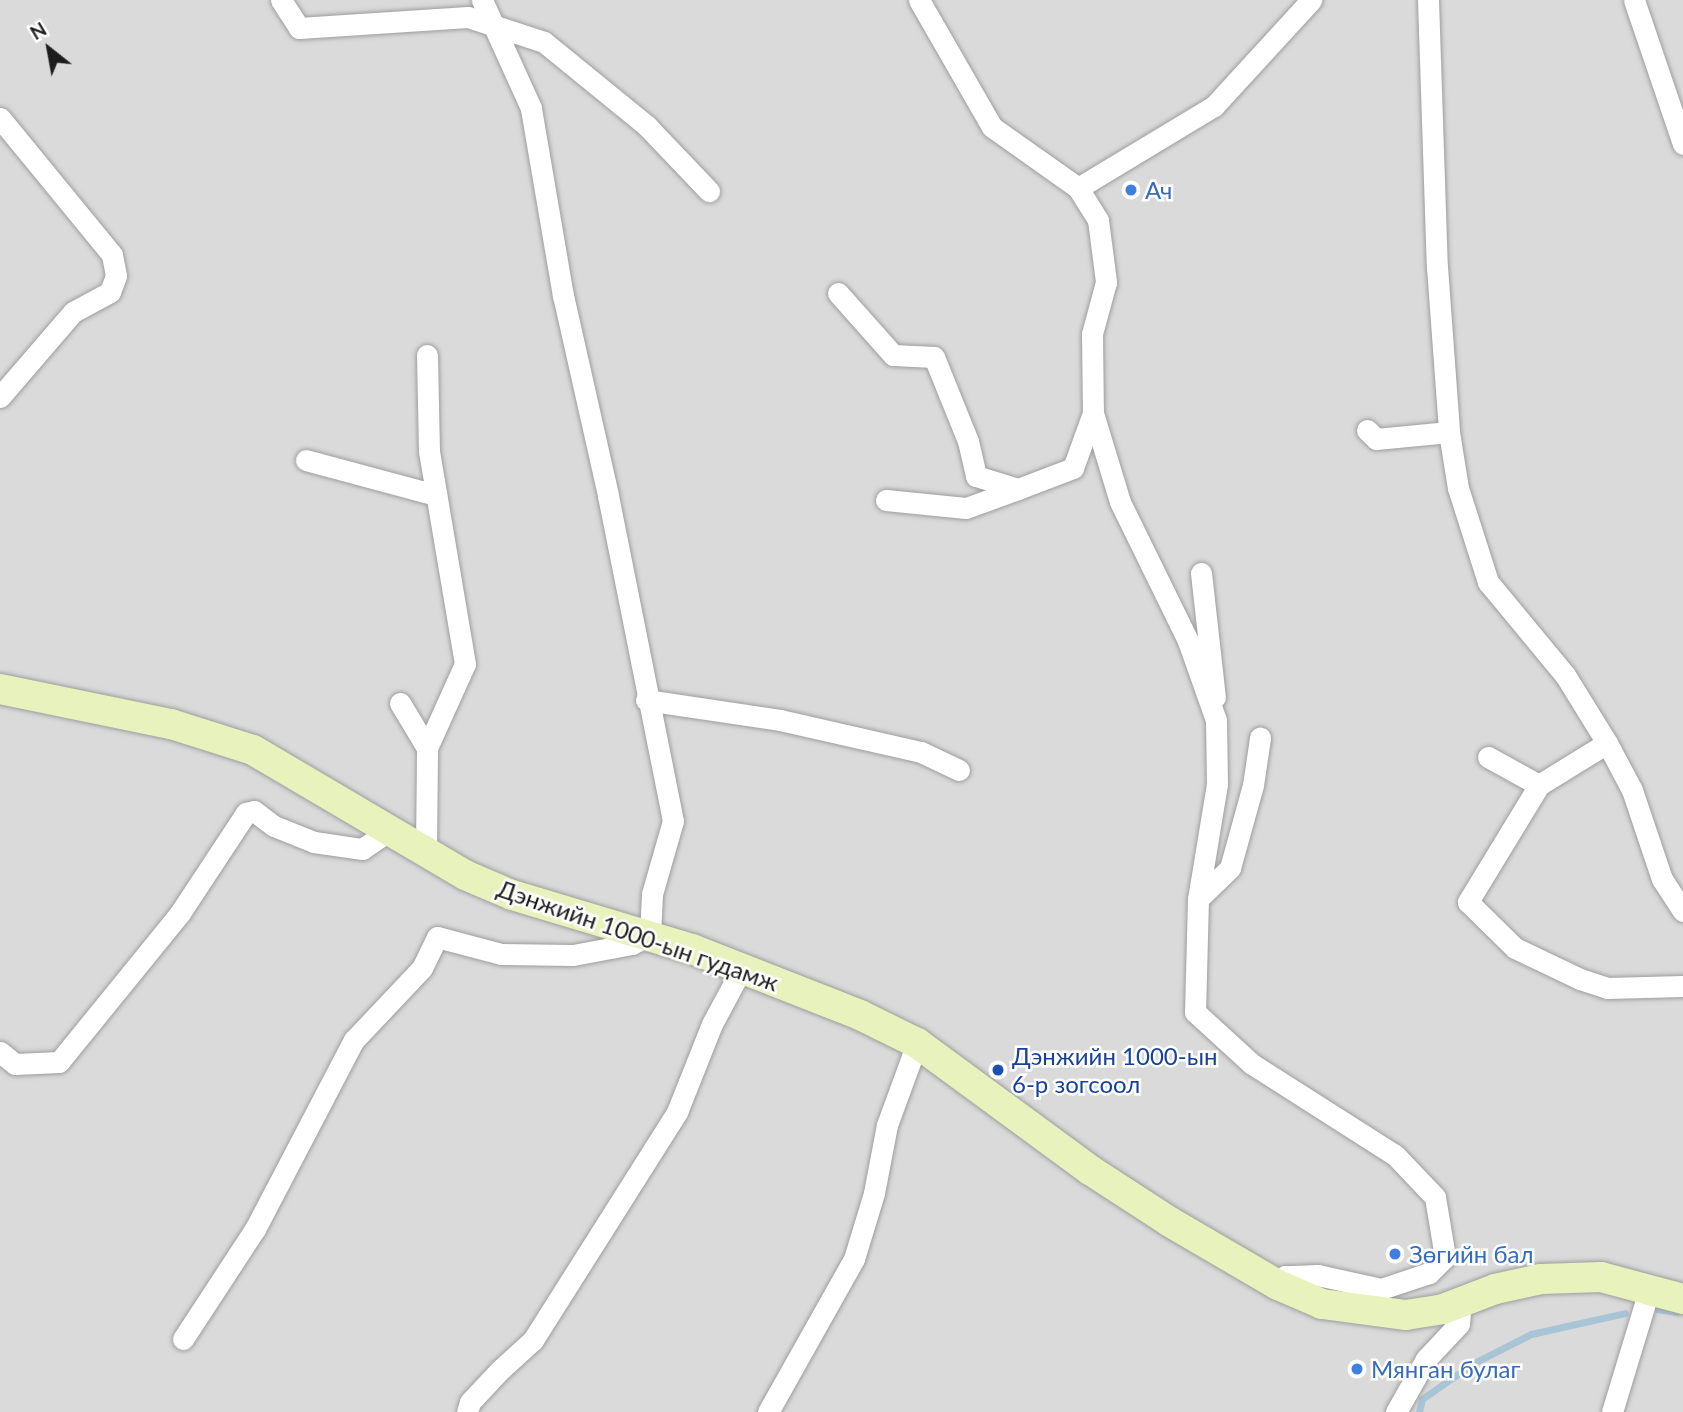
<!DOCTYPE html>
<html>
<head>
<meta charset="utf-8">
<style>
	body { margin:0 }
	#map { position:relative; width:1683px; height:1412px; overflow:hidden; background:#edebe3; font-family:Lato,sans-serif }
	div>[style] { position:absolute }
	.residential>* { inset:0; background:#dbdada }
	.stream>* { height:7px; margin:-3.5px; padding:0 3.5px; transform-origin:3.5px; border-radius:3.5px; background:#a8c5d6 }
	.roads { filter:drop-shadow(0 0 2px #9e9e9e) drop-shadow(0 0 2px #9e9e9e) }
	.minor>* { height:21px; margin:-10.5px; padding:0 10.5px; transform-origin:10.5px; border-radius:10.5px; background:#fff }
	.secondary>* { height:30px; margin:-15px; padding:0 15px; transform-origin:15px; border-radius:15px; background:#e7f2bc }
	.dots>* { width:19px; height:19px; translate:-50% -50%; box-sizing:border-box; border:4px solid #fff; border-radius:50% }
	span { translate:-50% -50%; white-space:nowrap; text-align:center; line-height:1.15; -webkit-text-stroke:5px #fff; paint-order:stroke }
	.shop-label { font-size:24px; color:#366cbe }
	.left { translate:0 -50%; text-align:left }
	.street-label { font-size:24px; color:#1d1d1d }
	.transit-label { font-size:24px; color:#164399 }
	.north { position:absolute; left:14px; top:14px; width:70px; height:70px; -webkit-text-stroke:5px #fff; paint-order:stroke; rotate:329deg; font-size:19px; font-weight:700; line-height:28px; text-align:center; color:#1d1d1d }
	.north::after { content:''; display:block; margin:auto; width:24px; height:32px; background:#1d1d1d; clip-path:polygon(50% 0,100% 100%,50% 72%,0 100%) }
</style>
</head>
<body>
<div id="map">
	<div class="residential">
		<i style="clip-path:polygon(0 0,1683px 0,1683px 1412px,0 1412px)"></i>
	</div>
	<div class="stream">
		<i style="left:1657px;top:1309px;width:20px;rotate:9deg"></i>
		<i style="left:1419px;top:1412px;width:13px;rotate:-77deg"></i>
		<i style="left:1422px;top:1399px;width:61px;rotate:-35deg"></i>
		<i style="left:1472px;top:1364px;width:66px;rotate:-27deg"></i>
		<i style="left:1531px;top:1334px;width:96px;rotate:-12.6deg"></i>
	</div>
	<div class="roads">
		<div class="minor">
			<i style="left:281px;top:0;width:33px;rotate:57deg"></i>
			<i style="left:299px;top:28px;width:169px;rotate:-3.7deg"></i>
			<i style="left:468px;top:17px;width:80px;rotate:18.2deg"></i>
			<i style="left:544px;top:42px;width:133px;rotate:39.2deg"></i>
			<i style="left:647px;top:126px;width:90px;rotate:46.4deg"></i>
			<i style="left:919px;top:0;width:146px;rotate:60.1deg"></i>
			<i style="left:992px;top:127px;width:105px;rotate:35.3deg"></i>
			<i style="left:1078px;top:188px;width:159px;rotate:-31.1deg"></i>
			<i style="left:1214px;top:106px;width:144px;rotate:-47.5deg"></i>
			<i style="left:1428px;top:0;width:267px;rotate:88.1deg"></i>
			<i style="left:1437px;top:267px;width:165px;rotate:85.8deg"></i>
			<i style="left:1449px;top:432px;width:57px;rotate:80.9deg"></i>
			<i style="left:1458px;top:488px;width:99px;rotate:72.3deg"></i>
			<i style="left:1488px;top:582px;width:121px;rotate:50.4deg"></i>
			<i style="left:1565px;top:675px;width:80px;rotate:58.3deg"></i>
			<i style="left:1607px;top:743px;width:53px;rotate:62deg"></i>
			<i style="left:1632px;top:790px;width:94px;rotate:71.4deg"></i>
			<i style="left:1662px;top:879px;width:38px;rotate:57deg"></i>
			<i style="left:1634px;top:0;width:152px;rotate:71.2deg"></i>
			<i style="left:0;top:118px;width:177px;rotate:50.7deg"></i>
			<i style="left:112px;top:255px;width:21px;rotate:79deg"></i>
			<i style="left:116px;top:276px;width:17px;rotate:111deg"></i>
			<i style="left:110px;top:292px;width:42px;rotate:151.6deg"></i>
			<i style="left:73px;top:312px;width:112px;rotate:130.7deg"></i>
			<i style="left:1078px;top:188px;width:38px;rotate:58deg"></i>
			<i style="left:1098px;top:220px;width:63px;rotate:82.6deg"></i>
			<i style="left:1106px;top:282px;width:54px;rotate:105.1deg"></i>
			<i style="left:1092px;top:334px;width:79px;rotate:89.3deg"></i>
			<i style="left:1093px;top:413px;width:93px;rotate:73.1deg"></i>
			<i style="left:1120px;top:502px;width:155px;rotate:63.9deg"></i>
			<i style="left:1188px;top:641px;width:84px;rotate:70.5deg"></i>
			<i style="left:1216px;top:720px;width:64px;rotate:89.1deg"></i>
			<i style="left:1217px;top:784px;width:117px;rotate:99.4deg"></i>
			<i style="left:1198px;top:899px;width:113px;rotate:91.5deg"></i>
			<i style="left:1195px;top:1012px;width:77px;rotate:42.4deg"></i>
			<i style="left:1252px;top:1064px;width:169px;rotate:32.5deg"></i>
			<i style="left:1395px;top:1155px;width:58px;rotate:46.4deg"></i>
			<i style="left:1435px;top:1197px;width:61px;rotate:80.5deg"></i>
			<i style="left:1445px;top:1257px;width:23px;rotate:135deg"></i>
			<i style="left:1429px;top:1273px;width:51px;rotate:161.6deg"></i>
			<i style="left:1381px;top:1289px;width:65px;rotate:-167.5deg"></i>
			<i style="left:1318px;top:1275px;width:33px;rotate:178deg"></i>
			<i style="left:1285px;top:1276px;width:11px;rotate:105deg"></i>
			<i style="left:838px;top:293px;width:83px;rotate:48.4deg"></i>
			<i style="left:893px;top:355px;width:41px;rotate:2.8deg"></i>
			<i style="left:934px;top:357px;width:91px;rotate:68deg"></i>
			<i style="left:968px;top:441px;width:36px;rotate:77deg"></i>
			<i style="left:976px;top:476px;width:44px;rotate:17.2deg"></i>
			<i style="left:1018px;top:489px;width:59px;rotate:-20.9deg"></i>
			<i style="left:1073px;top:468px;width:59px;rotate:-70deg"></i>
			<i style="left:1367px;top:430px;width:13px;rotate:45deg"></i>
			<i style="left:1376px;top:439px;width:73px;rotate:-5.5deg"></i>
			<i style="left:306px;top:460px;width:135px;rotate:15.1deg"></i>
			<i style="left:886px;top:500px;width:80px;rotate:5.7deg"></i>
			<i style="left:966px;top:508px;width:55px;rotate:-20.1deg"></i>
			<i style="left:1201px;top:573px;width:125px;rotate:83.6deg"></i>
			<i style="left:646px;top:700px;width:135px;rotate:8.5deg"></i>
			<i style="left:780px;top:720px;width:145px;rotate:12.8deg"></i>
			<i style="left:921px;top:752px;width:42px;rotate:25.3deg"></i>
			<i style="left:400px;top:703px;width:52px;rotate:59deg"></i>
			<i style="left:1607px;top:743px;width:80px;rotate:148.3deg"></i>
			<i style="left:1539px;top:785px;width:137px;rotate:121.3deg"></i>
			<i style="left:1468px;top:902px;width:66px;rotate:44.4deg"></i>
			<i style="left:1515px;top:948px;width:72px;rotate:25.5deg"></i>
			<i style="left:1580px;top:979px;width:28px;rotate:18deg"></i>
			<i style="left:1607px;top:988px;width:76px;rotate:-1.5deg"></i>
			<i style="left:1488px;top:757px;width:58px;rotate:28.8deg"></i>
			<i style="left:426px;top:850px;width:102px;rotate:-89.4deg"></i>
			<i style="left:427px;top:748px;width:92px;rotate:-65.7deg"></i>
			<i style="left:465px;top:664px;width:216px;rotate:-99.6deg"></i>
			<i style="left:429px;top:451px;width:96px;rotate:-91.2deg"></i>
			<i style="left:1198px;top:899px;width:45px;rotate:-44.1deg"></i>
			<i style="left:1230px;top:868px;width:86px;rotate:-74.5deg"></i>
			<i style="left:1253px;top:785px;width:48px;rotate:-81.5deg"></i>
			<i style="left:0;top:1052px;width:19px;rotate:39deg"></i>
			<i style="left:15px;top:1064px;width:44px;rotate:-2.6deg"></i>
			<i style="left:59px;top:1062px;width:192px;rotate:-50.9deg"></i>
			<i style="left:180px;top:913px;width:120px;rotate:-56.6deg"></i>
			<i style="left:246px;top:813px;width:8px;rotate:-14deg"></i>
			<i style="left:254px;top:811px;width:25px;rotate:37deg"></i>
			<i style="left:274px;top:826px;width:43px;rotate:21.8deg"></i>
			<i style="left:314px;top:842px;width:49px;rotate:8.3deg"></i>
			<i style="left:362px;top:849px;width:36px;rotate:-34deg"></i>
			<i style="left:183px;top:1339px;width:131px;rotate:-56.8deg"></i>
			<i style="left:255px;top:1229px;width:213px;rotate:-62.4deg"></i>
			<i style="left:354px;top:1040px;width:99px;rotate:-46.6deg"></i>
			<i style="left:422px;top:968px;width:34px;rotate:-64deg"></i>
			<i style="left:437px;top:937px;width:66px;rotate:14.9deg"></i>
			<i style="left:501px;top:954px;width:72px;rotate:0.8deg"></i>
			<i style="left:573px;top:955px;width:60px;rotate:-10.6deg"></i>
			<i style="left:632px;top:944px;width:20px;rotate:-27deg"></i>
			<i style="left:650px;top:935px;width:41px;rotate:-87.2deg"></i>
			<i style="left:652px;top:894px;width:76px;rotate:-74deg"></i>
			<i style="left:673px;top:821px;width:332px;rotate:-101.3deg"></i>
			<i style="left:608px;top:495px;width:204px;rotate:-102.7deg"></i>
			<i style="left:563px;top:296px;width:191px;rotate:-99.7deg"></i>
			<i style="left:531px;top:108px;width:119px;rotate:-114.4deg"></i>
			<i style="left:467px;top:1412px;width:10px;rotate:-73deg"></i>
			<i style="left:470px;top:1402px;width:42px;rotate:-46.9deg"></i>
			<i style="left:499px;top:1371px;width:46px;rotate:-42.4deg"></i>
			<i style="left:533px;top:1340px;width:270px;rotate:-57.7deg"></i>
			<i style="left:677px;top:1112px;width:95px;rotate:-68.3deg"></i>
			<i style="left:712px;top:1024px;width:64px;rotate:-61.8deg"></i>
			<i style="left:768px;top:1412px;width:176px;rotate:-60.7deg"></i>
			<i style="left:854px;top:1259px;width:69px;rotate:-73.1deg"></i>
			<i style="left:874px;top:1193px;width:69px;rotate:-79.2deg"></i>
			<i style="left:887px;top:1125px;width:87px;rotate:-69.9deg"></i>
			<i style="left:1396px;top:1412px;width:61px;rotate:-60.5deg"></i>
			<i style="left:1426px;top:1359px;width:48px;rotate:-46.7deg"></i>
			<i style="left:1459px;top:1324px;width:22px;rotate:-85deg"></i>
			<i style="left:1612px;top:1412px;width:127px;rotate:-73.1deg"></i>
		</div>
		<div class="secondary">
			<i style="left:0;top:689px;width:175px;rotate:11.6deg"></i>
			<i style="left:171px;top:724px;width:86px;rotate:17.6deg"></i>
			<i style="left:253px;top:750px;width:246px;rotate:30.5deg"></i>
			<i style="left:465px;top:875px;width:51px;rotate:23.1deg"></i>
			<i style="left:512px;top:895px;width:188px;rotate:16.7deg"></i>
			<i style="left:692px;top:949px;width:180px;rotate:21.4deg"></i>
			<i style="left:860px;top:1015px;width:64px;rotate:26.2deg"></i>
			<i style="left:917px;top:1043px;width:215px;rotate:36.3deg"></i>
			<i style="left:1090px;top:1170px;width:95px;rotate:33deg"></i>
			<i style="left:1170px;top:1222px;width:125px;rotate:30.3deg"></i>
			<i style="left:1278px;top:1285px;width:48px;rotate:23.4deg"></i>
			<i style="left:1322px;top:1304px;width:85px;rotate:7.5deg"></i>
			<i style="left:1406px;top:1315px;width:37px;rotate:-9deg"></i>
			<i style="left:1443px;top:1309px;width:56px;rotate:-21deg"></i>
			<i style="left:1495px;top:1289px;width:47px;rotate:-12.3deg"></i>
			<i style="left:1541px;top:1279px;width:60px;rotate:-1.9deg"></i>
			<i style="left:1601px;top:1277px;width:85px;rotate:15deg"></i>
		</div>
	</div>
	<div class="dots">
		<i style="left:1131px;top:190px;background:#3f7fe0"></i>
		<i style="left:998px;top:1070px;background:#1a4fb4"></i>
		<i style="left:1395px;top:1254px;background:#3f7fe0"></i>
		<i style="left:1357px;top:1369px;background:#3f7fe0"></i>
	</div>
	<div class="shop-label">
		<span class="left" style="left:1145px;top:190px">Ач</span>
		<span class="left" style="left:1409px;top:1254px">Зөгийн бал</span>
		<span class="left" style="left:1371px;top:1369px">Мянган булаг</span>
	</div>
	<div class="street-label">
		<span style="left:638px;top:935px;rotate:19deg">Дэнжийн 1000-ын гудамж</span>
	</div>
	<div class="transit-label">
		<span class="left" style="left:1012px;top:1070px">Дэнжийн 1000-ын<br>6-р зогсоол</span>
	</div>
	<div class="north">N</div>
</div>
</body>
</html>
